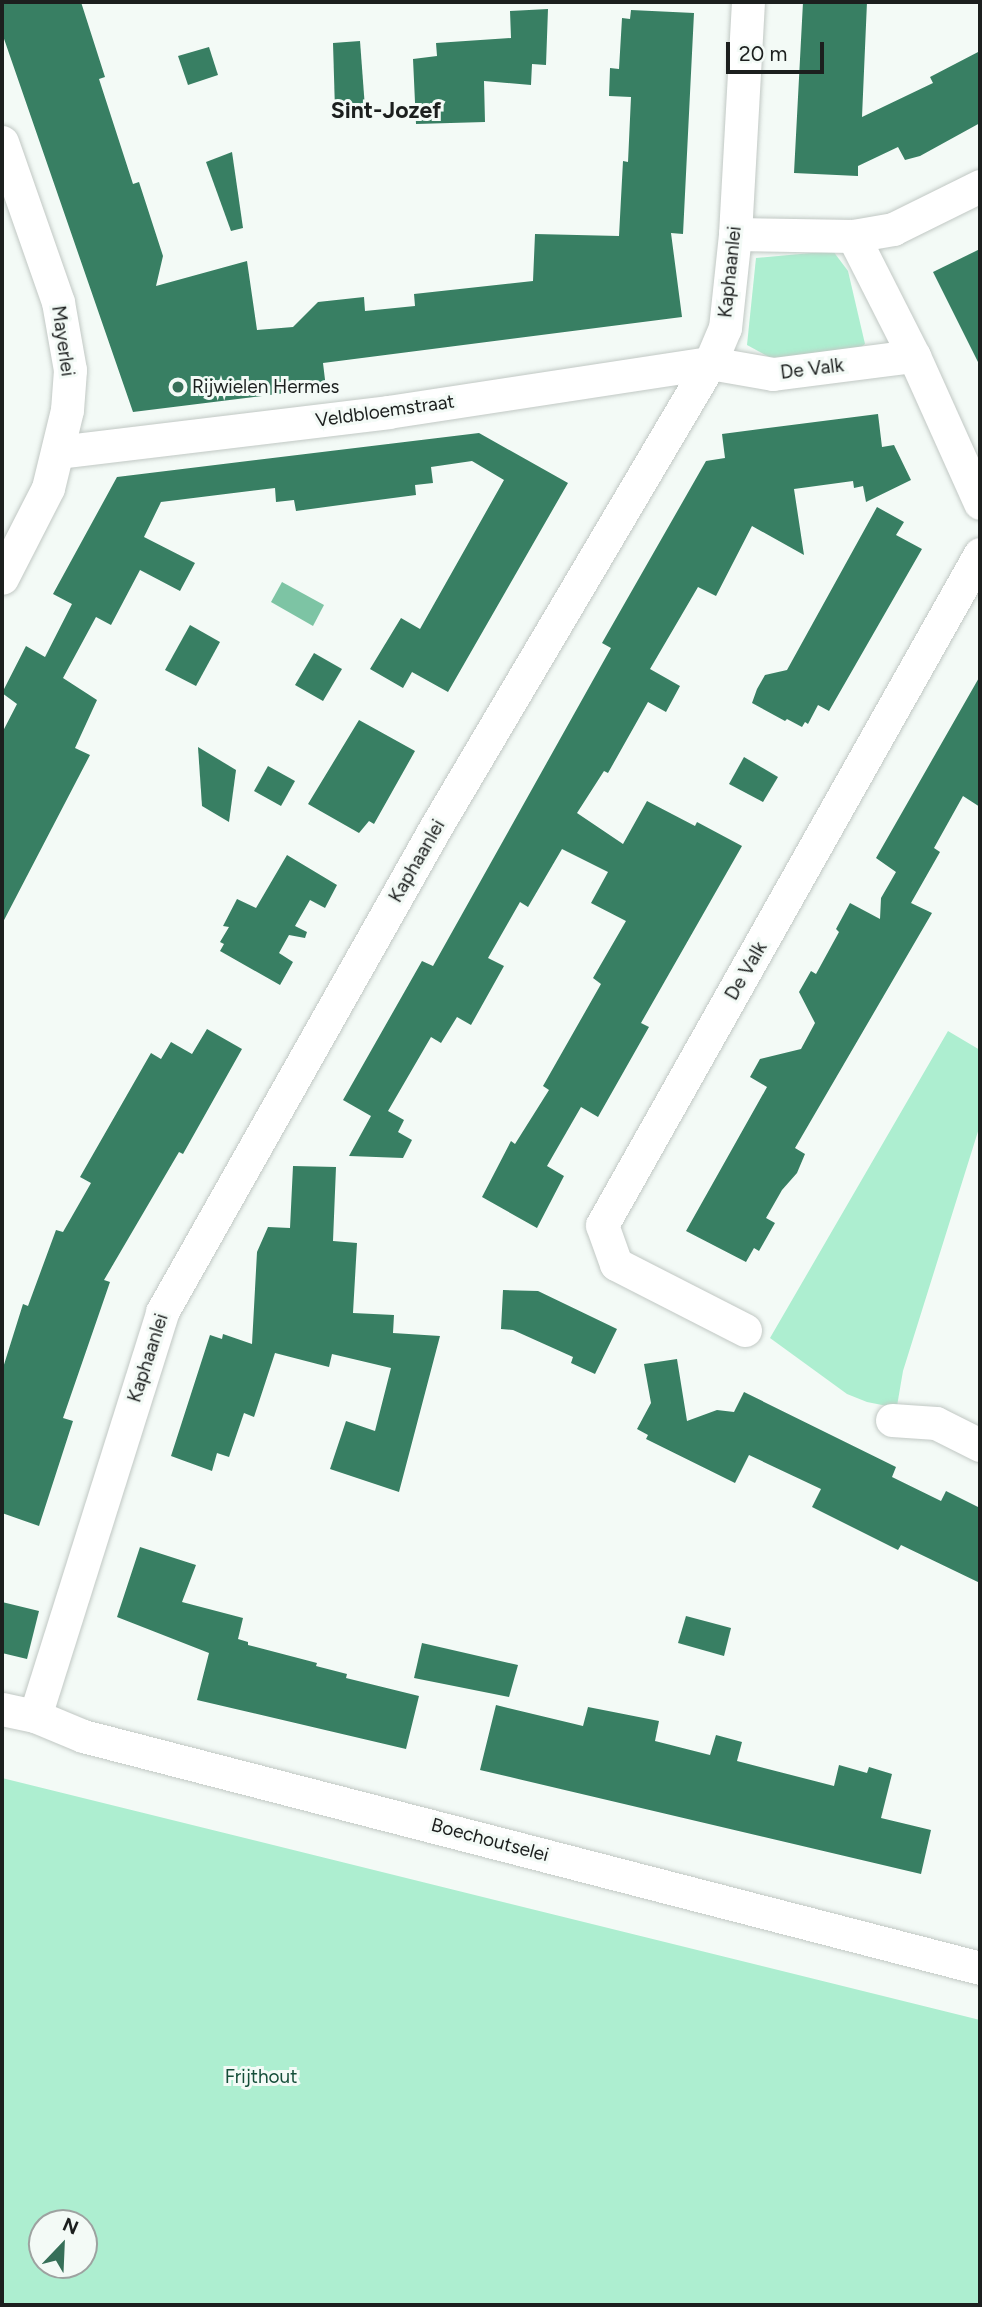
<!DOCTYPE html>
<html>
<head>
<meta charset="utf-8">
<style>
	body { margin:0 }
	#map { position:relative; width:982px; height:2307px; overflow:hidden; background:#f3faf6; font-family:Figtree,sans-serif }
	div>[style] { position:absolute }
	.green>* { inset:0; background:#adeed0 }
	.water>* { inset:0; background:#7dc4a4 }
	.building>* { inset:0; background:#387f63 }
	.roads { filter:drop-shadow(0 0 2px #c1c8c4) drop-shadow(0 0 2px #c1c8c4) }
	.minor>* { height:33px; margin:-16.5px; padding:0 16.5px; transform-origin:16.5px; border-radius:16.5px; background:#fff }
	.dots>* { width:19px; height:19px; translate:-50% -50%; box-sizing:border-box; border:4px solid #f3faf6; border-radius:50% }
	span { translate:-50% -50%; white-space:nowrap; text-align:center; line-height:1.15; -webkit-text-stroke:6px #f3faf6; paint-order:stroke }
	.street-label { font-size:19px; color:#1c1f1e }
	.poi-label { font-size:19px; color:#1c1f1e }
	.left { translate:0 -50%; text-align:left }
	.park-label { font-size:19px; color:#154e39 }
	.quarter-label { font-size:23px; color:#1c1f1e; font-weight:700 }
	.frame { position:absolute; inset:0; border:4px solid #1c1f1e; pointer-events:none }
	.north { position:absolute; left:28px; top:2209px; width:70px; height:70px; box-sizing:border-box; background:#f3faf6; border:2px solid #9da2a0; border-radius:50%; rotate:23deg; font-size:19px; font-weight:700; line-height:28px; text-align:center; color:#1c1f1e }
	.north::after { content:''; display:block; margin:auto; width:24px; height:32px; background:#366f58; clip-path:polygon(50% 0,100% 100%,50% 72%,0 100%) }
	.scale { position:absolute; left:726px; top:42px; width:98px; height:32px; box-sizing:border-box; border:4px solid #1c1f1e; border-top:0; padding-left:9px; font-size:21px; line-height:24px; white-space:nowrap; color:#1c1f1e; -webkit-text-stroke:5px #f3faf6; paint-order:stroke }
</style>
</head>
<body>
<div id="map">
	<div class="green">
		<i style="clip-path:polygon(833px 251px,848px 271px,865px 344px,855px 352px,771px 358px,747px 345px,756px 258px)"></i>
		<i style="clip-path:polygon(948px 1031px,980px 1050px,980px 1125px,903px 1371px,897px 1406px,892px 1407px,867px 1402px,847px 1394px,770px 1338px)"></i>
		<i style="clip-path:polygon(evenodd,2px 1778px,980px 2020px,980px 2305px,2px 2305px,2px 1778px,84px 2223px,84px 2265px,42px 2265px,42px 2223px,84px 2223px)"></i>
	</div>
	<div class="water">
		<i style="clip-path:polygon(282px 582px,324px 605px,313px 626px,271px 602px)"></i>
	</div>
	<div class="building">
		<i style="clip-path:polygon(2px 2px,81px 2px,105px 77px,99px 79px,133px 184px,139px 182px,163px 256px,156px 286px,247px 261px,257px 330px,293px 327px,318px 302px,364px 297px,365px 311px,415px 306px,414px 294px,533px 281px,535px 234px,619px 236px,623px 161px,628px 162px,631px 97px,609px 96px,610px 68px,619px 69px,622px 18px,630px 19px,631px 10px,694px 13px,683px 234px,671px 233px,682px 317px,323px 363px,326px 388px,133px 412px,2px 33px)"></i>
		<i style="clip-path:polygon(803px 2px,867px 2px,862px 117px,933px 83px,930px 77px,980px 51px,980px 123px,920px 156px,905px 160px,898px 147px,858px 166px,858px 176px,794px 173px)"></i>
		<i style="clip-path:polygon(548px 9px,546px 65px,532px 64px,531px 85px,484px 81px,485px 122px,416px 124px,413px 59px,437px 56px,436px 43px,511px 38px,510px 11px)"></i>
		<i style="clip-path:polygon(360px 41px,365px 108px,335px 110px,333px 43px)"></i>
		<i style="clip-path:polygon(209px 47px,218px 75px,188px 85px,178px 56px)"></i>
		<i style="clip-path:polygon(232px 152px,243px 228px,231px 231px,206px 162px)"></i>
		<i style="clip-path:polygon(980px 249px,980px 366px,933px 272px)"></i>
		<i style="clip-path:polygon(878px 414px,882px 447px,894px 445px,911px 480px,866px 502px,863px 486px,854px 488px,853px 481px,794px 489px,804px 555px,752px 526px,716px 596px,698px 587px,650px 669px,680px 686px,666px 712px,648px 702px,608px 773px,604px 771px,577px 813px,623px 844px,647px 801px,695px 826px,697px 822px,742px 846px,641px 1023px,649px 1027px,598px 1117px,581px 1107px,547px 1166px,564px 1176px,537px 1228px,482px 1197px,511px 1141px,515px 1144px,549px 1090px,543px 1086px,601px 984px,593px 978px,626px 921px,591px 903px,608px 872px,562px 849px,528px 907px,520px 902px,488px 958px,504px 966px,471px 1025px,457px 1017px,441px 1043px,431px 1037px,388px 1111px,404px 1120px,398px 1132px,412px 1140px,403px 1158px,349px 1156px,371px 1116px,343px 1100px,422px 961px,433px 966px,611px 648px,602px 643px,706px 461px,725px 458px,722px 434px)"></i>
		<i style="clip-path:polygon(479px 433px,568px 483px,448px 692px,412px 672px,403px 688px,370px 669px,401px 618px,420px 629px,504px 480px,472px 461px,431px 467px,433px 483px,415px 485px,416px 495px,355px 503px,296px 511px,294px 500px,276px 502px,275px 488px,161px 502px,144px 537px,195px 563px,180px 591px,140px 570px,111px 625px,96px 617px,63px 678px,97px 700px,75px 748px,90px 755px,2px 924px,2px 733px,17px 704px,2px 693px,26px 646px,45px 657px,72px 604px,53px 594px,117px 477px)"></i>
		<i style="clip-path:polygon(877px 507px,904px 522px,896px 535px,922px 549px,829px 711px,818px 705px,808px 724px,805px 722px,802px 727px,787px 719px,785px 721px,752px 703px,757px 689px,765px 675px,787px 670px)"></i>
		<i style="clip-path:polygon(190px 625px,220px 642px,196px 686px,165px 670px)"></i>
		<i style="clip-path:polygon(314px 653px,342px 669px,323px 701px,295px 685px)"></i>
		<i style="clip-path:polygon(980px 676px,980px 807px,963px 796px,934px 848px,940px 852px,911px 903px,932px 913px,795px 1148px,805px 1154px,797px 1173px,782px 1190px,766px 1218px,775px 1223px,759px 1251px,754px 1248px,746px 1262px,686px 1231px,767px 1087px,750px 1077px,760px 1059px,801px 1049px,815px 1023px,799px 992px,811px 971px,816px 974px,839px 932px,836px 929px,850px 903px,880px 919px,881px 898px,896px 872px,876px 858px)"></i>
		<i style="clip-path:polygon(359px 720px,415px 751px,374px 824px,369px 821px,359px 833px,308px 804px)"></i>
		<i style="clip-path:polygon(198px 747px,236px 770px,229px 822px,202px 806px)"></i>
		<i style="clip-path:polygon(744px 757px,778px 777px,763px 802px,729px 784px)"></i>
		<i style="clip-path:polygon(268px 766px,295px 781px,281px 806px,254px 791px)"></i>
		<i style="clip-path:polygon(287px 855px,337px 885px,325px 908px,310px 900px,295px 926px,307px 932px,305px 938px,289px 935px,279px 953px,293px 962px,280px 985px,220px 951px,224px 944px,220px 942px,229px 927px,223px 926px,237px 899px,256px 908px)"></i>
		<i style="clip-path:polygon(207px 1029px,242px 1049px,183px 1154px,179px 1152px,104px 1280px,110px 1282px,63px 1418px,73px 1421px,39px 1526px,2px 1513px,2px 1371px,23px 1304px,28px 1306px,56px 1230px,63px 1232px,91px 1183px,80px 1177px,151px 1053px,161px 1059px,171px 1042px,192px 1054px)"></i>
		<i style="clip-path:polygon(293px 1166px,336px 1167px,333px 1241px,357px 1243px,353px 1313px,394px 1315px,393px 1333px,440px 1336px,399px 1492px,330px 1469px,346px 1421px,375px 1431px,391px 1368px,332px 1354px,329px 1367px,275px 1353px,254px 1417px,244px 1413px,229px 1457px,217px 1453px,212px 1471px,171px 1456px,210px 1335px,222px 1339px,223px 1334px,252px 1344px,257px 1252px,268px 1227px,290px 1228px)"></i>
		<i style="clip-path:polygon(503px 1290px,538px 1291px,617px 1329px,595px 1374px,571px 1363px,573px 1357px,513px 1330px,501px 1329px)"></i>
		<i style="clip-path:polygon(677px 1359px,687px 1421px,717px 1410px,734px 1412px,744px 1392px,896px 1467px,892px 1477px,941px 1501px,946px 1491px,980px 1508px,980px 1583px,901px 1545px,898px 1550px,812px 1507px,821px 1489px,749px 1455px,735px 1483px,646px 1439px,648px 1435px,637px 1429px,651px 1403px,644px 1364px)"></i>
		<i style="clip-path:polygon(140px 1547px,196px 1565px,182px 1602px,243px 1618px,238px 1639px,248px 1642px,248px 1645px,317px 1663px,316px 1666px,347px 1674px,346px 1678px,419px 1696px,406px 1749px,197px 1700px,209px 1653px,117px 1617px)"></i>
		<i style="clip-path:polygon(2px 1602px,39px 1611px,27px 1659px,2px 1653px)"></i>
		<i style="clip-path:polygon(686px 1616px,731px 1628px,724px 1656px,678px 1643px)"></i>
		<i style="clip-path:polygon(422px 1643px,518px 1665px,509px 1697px,414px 1678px)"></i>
		<i style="clip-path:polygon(496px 1705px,583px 1726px,588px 1707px,659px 1721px,655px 1741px,710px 1755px,716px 1735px,742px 1742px,737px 1761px,834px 1786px,839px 1765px,867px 1773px,869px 1767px,892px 1774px,881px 1818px,931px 1830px,921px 1874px,480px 1770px)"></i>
	</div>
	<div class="roads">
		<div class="minor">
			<i style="left:2px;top:142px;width:170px;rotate:70.7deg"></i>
			<i style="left:58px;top:302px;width:69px;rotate:80deg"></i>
			<i style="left:70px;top:370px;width:40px;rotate:94.3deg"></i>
			<i style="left:67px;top:410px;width:80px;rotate:103.7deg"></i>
			<i style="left:48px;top:488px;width:101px;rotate:117.1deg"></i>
			<i style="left:735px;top:234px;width:118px;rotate:1deg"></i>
			<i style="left:853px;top:236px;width:41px;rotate:-9.9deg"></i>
			<i style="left:893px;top:229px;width:97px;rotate:-26.3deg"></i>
			<i style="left:853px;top:236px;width:135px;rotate:63.1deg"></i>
			<i style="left:59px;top:452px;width:331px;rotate:-6.9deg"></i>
			<i style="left:388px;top:412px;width:326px;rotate:-8.7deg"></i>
			<i style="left:710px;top:363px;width:64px;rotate:9.9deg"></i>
			<i style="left:773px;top:374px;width:142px;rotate:-7.3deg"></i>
			<i style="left:914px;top:356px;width:161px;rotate:65.8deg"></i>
			<i style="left:745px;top:1330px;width:145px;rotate:-152.9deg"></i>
			<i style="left:616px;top:1264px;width:41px;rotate:-109.7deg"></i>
			<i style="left:602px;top:1225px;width:770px;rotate:-60.61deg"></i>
			<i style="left:892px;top:1420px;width:44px;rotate:3.9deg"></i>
			<i style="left:936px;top:1423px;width:49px;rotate:26.6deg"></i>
			<i style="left:2px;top:1709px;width:34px;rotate:12deg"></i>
			<i style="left:35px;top:1716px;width:52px;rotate:22.6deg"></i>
			<i style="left:83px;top:1736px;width:927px;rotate:14.5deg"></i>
			<i style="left:35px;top:1716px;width:423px;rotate:-72.5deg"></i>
			<i style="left:162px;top:1312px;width:559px;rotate:-60.55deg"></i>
			<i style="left:437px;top:825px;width:537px;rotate:-59.42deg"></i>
			<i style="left:710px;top:363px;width:38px;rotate:-67deg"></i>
			<i style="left:725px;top:328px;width:95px;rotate:-83.9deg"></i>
			<i style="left:735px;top:234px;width:232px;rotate:-86.8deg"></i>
		</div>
	</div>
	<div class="dots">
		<i style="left:178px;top:387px;background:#366f58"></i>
	</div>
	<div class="street-label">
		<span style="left:730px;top:272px;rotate:-84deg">Kaphaanlei</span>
		<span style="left:63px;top:341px;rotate:82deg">Mayerlei</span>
		<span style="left:812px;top:369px;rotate:-7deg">De Valk</span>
		<span style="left:385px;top:411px;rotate:-8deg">Veldbloemstraat</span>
		<span style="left:417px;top:861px;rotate:-60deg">Kaphaanlei</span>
		<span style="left:746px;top:971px;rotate:-60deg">De Valk</span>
		<span style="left:148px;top:1358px;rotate:-72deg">Kaphaanlei</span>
		<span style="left:490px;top:1840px;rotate:15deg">Boechoutselei</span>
	</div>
	<div class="poi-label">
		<span class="left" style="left:192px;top:387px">Rijwielen Hermes</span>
	</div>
	<div class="park-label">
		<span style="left:261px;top:2077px">Frijthout</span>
	</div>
	<div class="quarter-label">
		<span style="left:386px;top:110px">Sint-Jozef</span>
	</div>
	<div class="frame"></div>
	<div class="north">N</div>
	<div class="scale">20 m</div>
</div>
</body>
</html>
